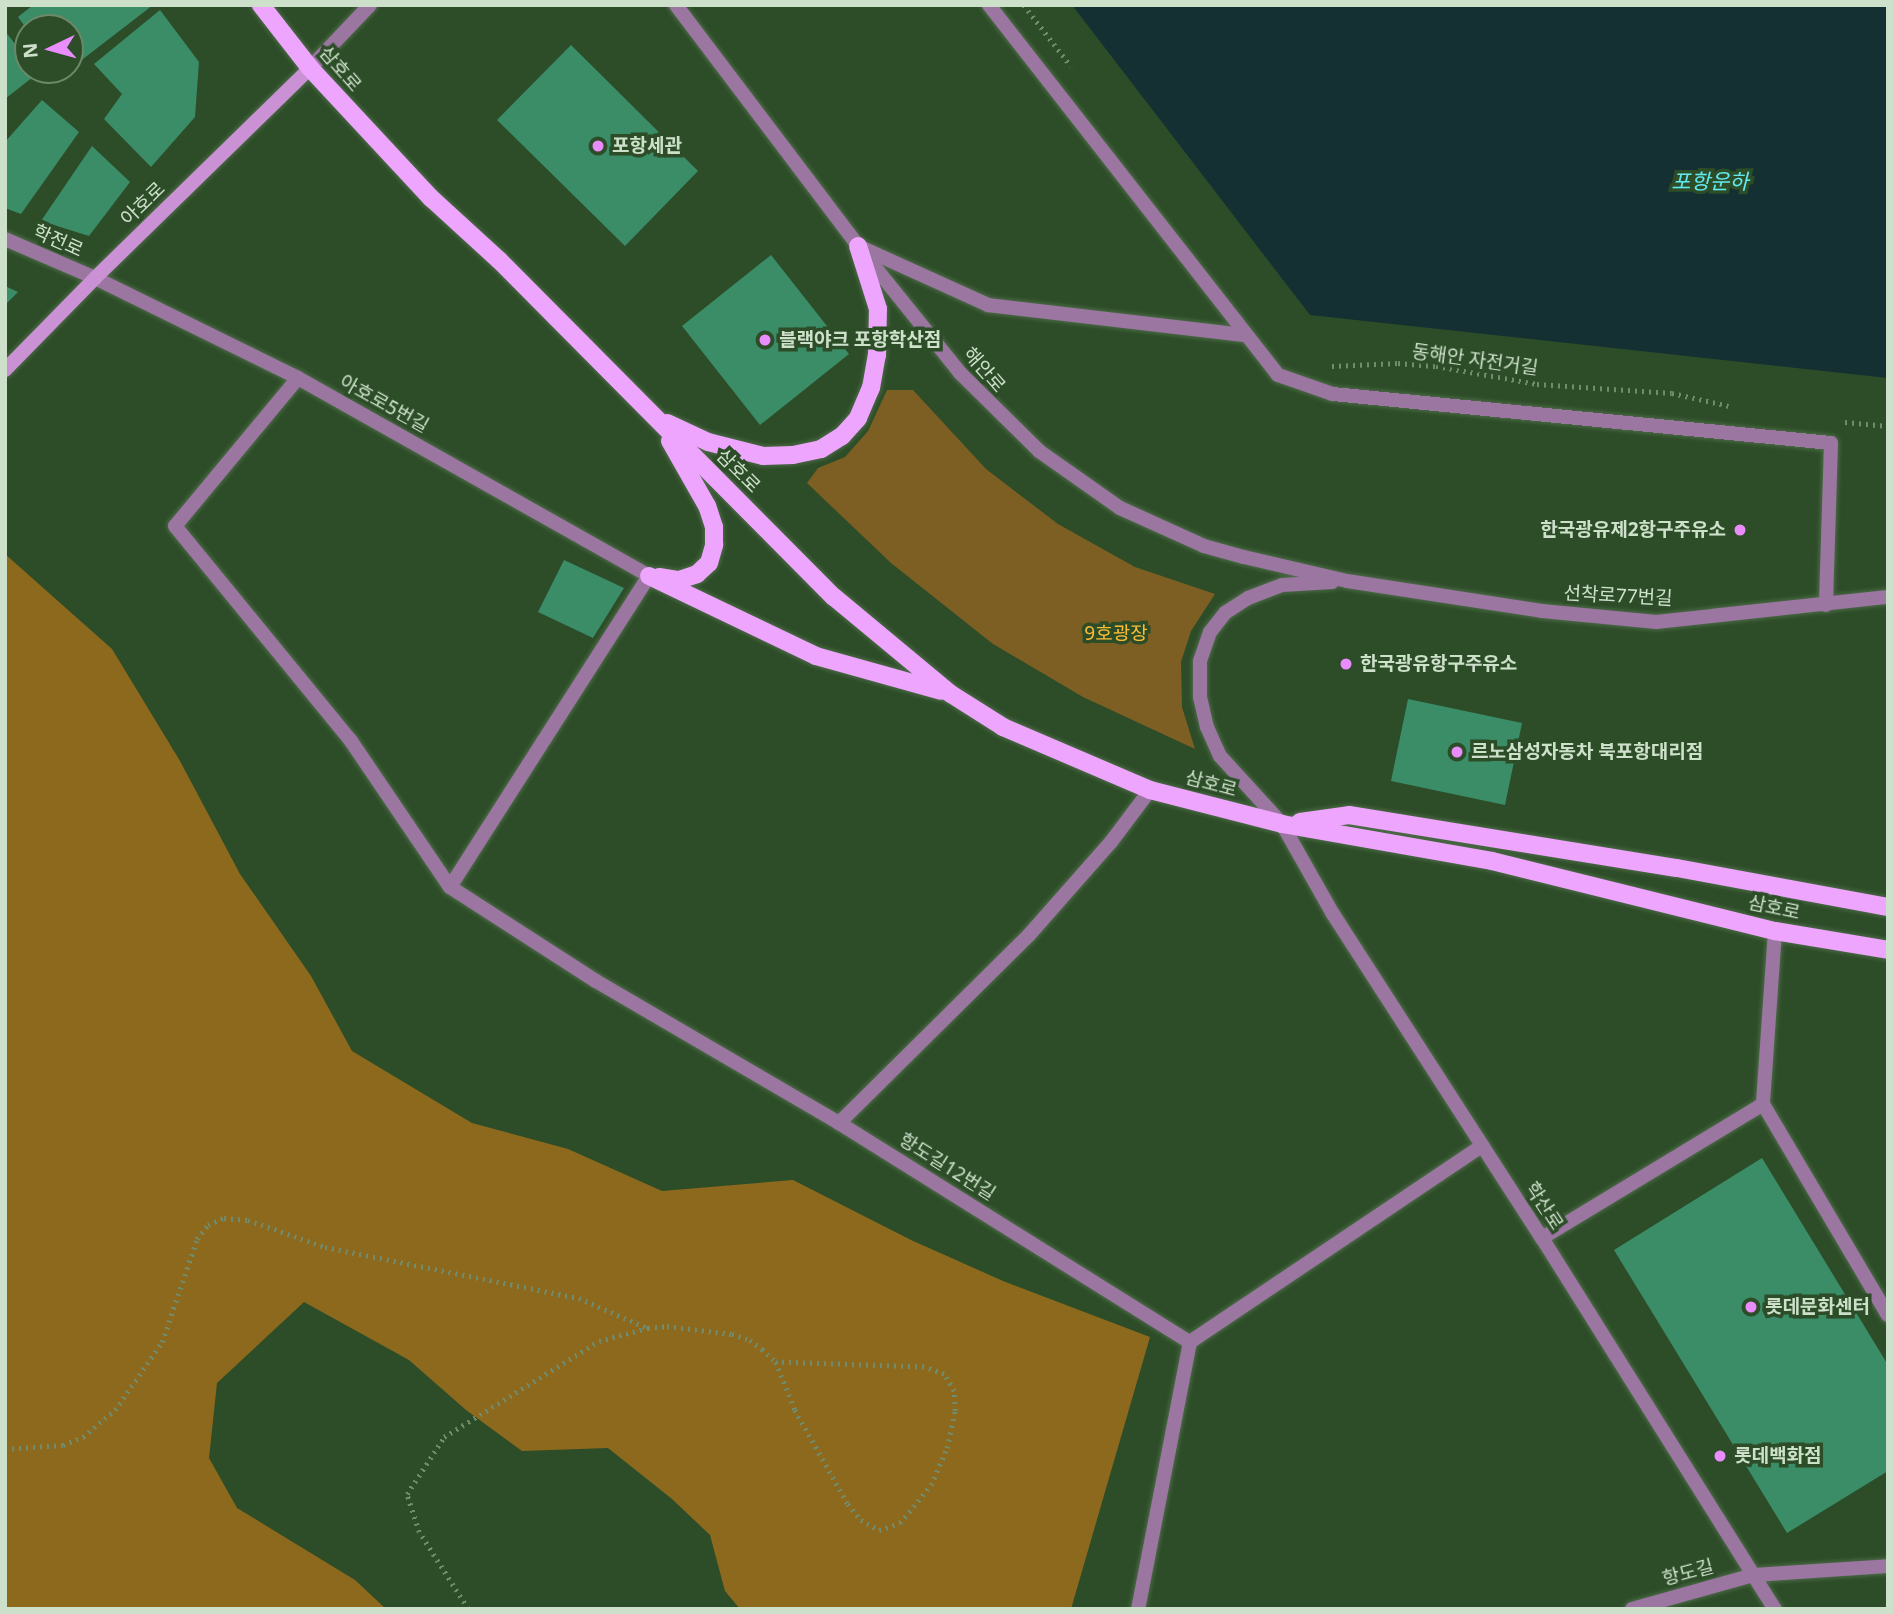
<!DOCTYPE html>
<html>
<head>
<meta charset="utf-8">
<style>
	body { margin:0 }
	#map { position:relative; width:1893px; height:1614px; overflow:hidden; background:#2d4d28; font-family:"Noto Sans","Noto Sans KR",sans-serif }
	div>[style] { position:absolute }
	.green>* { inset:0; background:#7d5e23 }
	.forest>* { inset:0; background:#8d691d }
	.water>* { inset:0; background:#153032 }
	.building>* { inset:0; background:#3a8d67 }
	.path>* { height:4.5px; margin-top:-2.25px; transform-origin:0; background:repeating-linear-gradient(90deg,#718c6d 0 2px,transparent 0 7px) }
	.roads { filter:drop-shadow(0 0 2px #4d6a48) drop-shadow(0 0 2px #4d6a48) }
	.service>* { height:14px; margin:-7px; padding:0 7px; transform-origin:7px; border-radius:7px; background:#9a76a1 }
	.minor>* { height:14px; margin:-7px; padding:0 7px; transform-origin:7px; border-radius:7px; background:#9a76a1 }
	.tertiary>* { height:14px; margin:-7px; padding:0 7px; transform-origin:7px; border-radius:7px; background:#9a76a1 }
	.secondary>* { height:14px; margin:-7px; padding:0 7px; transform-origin:7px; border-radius:7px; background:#ca91d5 }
	.primary>* { height:18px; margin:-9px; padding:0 9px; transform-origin:9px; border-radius:9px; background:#eea5fd }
	.dots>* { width:19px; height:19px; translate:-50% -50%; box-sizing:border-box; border:4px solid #2d4d28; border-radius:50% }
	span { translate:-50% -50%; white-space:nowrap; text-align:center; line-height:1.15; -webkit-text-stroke:7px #2d4d28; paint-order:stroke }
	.street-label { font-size:19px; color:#cde0ca }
	.poi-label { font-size:19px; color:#cde0ca; font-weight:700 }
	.left { translate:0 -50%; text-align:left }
	.right { translate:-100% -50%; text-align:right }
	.park-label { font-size:19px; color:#fdbc35 }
	.water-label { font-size:21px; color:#60e9f1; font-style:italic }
	.frame { position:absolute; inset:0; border:7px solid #cde0ca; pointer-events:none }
	.north { position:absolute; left:14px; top:14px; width:70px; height:70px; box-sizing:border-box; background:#2d4d28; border:2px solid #6d8869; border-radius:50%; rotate:265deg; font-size:19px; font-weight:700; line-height:28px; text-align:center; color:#cde0ca }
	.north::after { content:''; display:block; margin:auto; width:24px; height:32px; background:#ea8dfc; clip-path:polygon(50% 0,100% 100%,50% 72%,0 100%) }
</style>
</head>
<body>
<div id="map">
	<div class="green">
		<i style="clip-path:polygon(887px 390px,913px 390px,986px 469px,1058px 524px,1135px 567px,1215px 594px,1191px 631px,1181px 662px,1182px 707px,1195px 749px,1083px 697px,993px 644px,891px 563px,807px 483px,818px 468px,845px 457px,868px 431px)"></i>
	</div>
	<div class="forest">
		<i style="clip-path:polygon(5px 554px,112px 649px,180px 761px,240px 874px,311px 976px,352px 1051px,472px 1123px,568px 1149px,662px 1191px,793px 1180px,911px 1240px,1003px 1281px,1150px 1337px,1071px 1609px,740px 1609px,725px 1591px,710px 1535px,672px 1499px,608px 1448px,522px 1451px,466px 1410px,409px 1360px,304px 1302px,217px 1383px,209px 1458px,237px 1508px,355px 1580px,386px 1609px,5px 1609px)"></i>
	</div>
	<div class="water">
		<i style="clip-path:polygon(1072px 5px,1888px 5px,1888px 378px,1310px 315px)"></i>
	</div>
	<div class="building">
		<i style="clip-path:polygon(33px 5px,153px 5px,70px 69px,70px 28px,26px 28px,18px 17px)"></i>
		<i style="clip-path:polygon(160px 10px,199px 62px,195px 117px,151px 167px,104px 119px,122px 94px,94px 64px)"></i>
		<i style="clip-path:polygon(5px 31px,28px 61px,28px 70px,38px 73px,5px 99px)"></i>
		<i style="clip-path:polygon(571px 45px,698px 171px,625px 246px,497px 120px)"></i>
		<i style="clip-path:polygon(42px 100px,79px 132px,21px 214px,5px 208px,5px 142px)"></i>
		<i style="clip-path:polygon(92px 146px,130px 182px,89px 236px,41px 221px)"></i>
		<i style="clip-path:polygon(771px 255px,849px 354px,760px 425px,682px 326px)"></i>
		<i style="clip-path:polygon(5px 286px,18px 292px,5px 305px)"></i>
		<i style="clip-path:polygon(564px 560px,624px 588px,593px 638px,538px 612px)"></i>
		<i style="clip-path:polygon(1408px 699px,1522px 723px,1505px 805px,1391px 781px)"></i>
		<i style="clip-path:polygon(1762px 1158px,1888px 1365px,1888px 1471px,1787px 1533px,1614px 1250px)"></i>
	</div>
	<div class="path">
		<i style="left:1024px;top:5px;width:77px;rotate:52.4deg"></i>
		<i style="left:1332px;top:366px;width:66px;rotate:-2.6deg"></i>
		<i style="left:1398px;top:363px;width:38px;rotate:5deg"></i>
		<i style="left:1436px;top:366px;width:103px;rotate:10.1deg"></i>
		<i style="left:1537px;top:384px;width:135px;rotate:3.8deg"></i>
		<i style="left:1672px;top:393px;width:58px;rotate:12.8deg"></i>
		<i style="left:1845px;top:422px;width:43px;rotate:5.3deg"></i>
		<i style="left:5px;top:1449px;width:58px;rotate:-3.9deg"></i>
		<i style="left:63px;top:1445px;width:22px;rotate:-22deg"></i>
		<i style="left:83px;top:1437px;width:42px;rotate:-40.2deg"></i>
		<i style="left:115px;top:1410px;width:83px;rotate:-55.3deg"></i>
		<i style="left:162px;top:1342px;width:109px;rotate:-71.2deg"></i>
		<i style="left:197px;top:1239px;width:18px;rotate:-52deg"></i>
		<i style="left:208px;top:1225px;width:17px;rotate:-24deg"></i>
		<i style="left:224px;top:1218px;width:24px;rotate:5deg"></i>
		<i style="left:248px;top:1220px;width:82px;rotate:19.3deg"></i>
		<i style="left:325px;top:1247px;width:259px;rotate:11.4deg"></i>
		<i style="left:579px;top:1298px;width:74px;rotate:23.8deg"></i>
		<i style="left:468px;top:1609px;width:91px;rotate:-122.5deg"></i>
		<i style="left:419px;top:1532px;width:40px;rotate:-108deg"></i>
		<i style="left:407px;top:1494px;width:68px;rotate:-57deg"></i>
		<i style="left:444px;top:1437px;width:182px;rotate:-31.8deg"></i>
		<i style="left:599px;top:1341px;width:51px;rotate:-14.9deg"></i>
		<i style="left:648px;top:1328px;width:19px;rotate:-6deg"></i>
		<i style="left:667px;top:1326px;width:65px;rotate:7deg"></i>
		<i style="left:732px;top:1334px;width:19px;rotate:18deg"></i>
		<i style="left:750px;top:1340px;width:15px;rotate:37deg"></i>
		<i style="left:762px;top:1349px;width:19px;rotate:43deg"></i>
		<i style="left:776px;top:1362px;width:52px;rotate:68.4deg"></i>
		<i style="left:795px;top:1410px;width:108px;rotate:60.6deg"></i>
		<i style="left:848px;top:1504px;width:21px;rotate:51deg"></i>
		<i style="left:861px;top:1520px;width:21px;rotate:29deg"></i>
		<i style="left:879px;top:1530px;width:22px;rotate:-18deg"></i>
		<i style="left:900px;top:1523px;width:49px;rotate:-50.8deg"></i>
		<i style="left:931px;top:1485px;width:40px;rotate:-66.6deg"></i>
		<i style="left:947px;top:1448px;width:38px;rotate:-78deg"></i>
		<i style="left:955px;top:1411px;width:20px;rotate:-93deg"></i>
		<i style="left:954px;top:1391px;width:20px;rotate:-120deg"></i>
		<i style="left:944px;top:1374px;width:21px;rotate:-161deg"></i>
		<i style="left:924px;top:1367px;width:148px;rotate:-178.1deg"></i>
	</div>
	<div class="roads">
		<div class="service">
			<i style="left:989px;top:5px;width:469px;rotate:52deg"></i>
			<i style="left:1278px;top:375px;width:58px;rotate:19.1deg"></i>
			<i style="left:1333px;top:394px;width:500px;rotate:5.62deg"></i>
			<i style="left:1831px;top:443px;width:162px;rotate:91.8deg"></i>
			<i style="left:310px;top:68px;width:87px;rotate:-46.4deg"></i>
			<i style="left:858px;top:246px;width:143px;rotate:24.4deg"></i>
			<i style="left:988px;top:305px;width:259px;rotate:6.7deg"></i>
			<i style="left:298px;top:378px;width:192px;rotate:129.7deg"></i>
			<i style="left:175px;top:526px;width:278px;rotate:50.7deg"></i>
			<i style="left:351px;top:741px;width:176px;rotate:55.9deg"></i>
			<i style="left:450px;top:887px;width:369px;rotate:-57.4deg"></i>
			<i style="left:450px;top:887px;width:174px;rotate:32.8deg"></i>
			<i style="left:596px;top:981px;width:281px;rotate:30.3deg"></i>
			<i style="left:839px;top:1123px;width:414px;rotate:32deg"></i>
			<i style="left:1190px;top:1342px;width:272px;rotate:101deg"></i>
			<i style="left:1775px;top:931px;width:173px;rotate:94deg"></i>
			<i style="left:1763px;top:1104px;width:245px;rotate:59.4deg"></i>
			<i style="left:839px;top:1123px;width:267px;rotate:-44.7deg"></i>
			<i style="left:1029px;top:935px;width:124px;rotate:-48.6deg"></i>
			<i style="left:1111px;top:842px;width:65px;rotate:-53.1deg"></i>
			<i style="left:1190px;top:1342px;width:352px;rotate:-33.9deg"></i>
		</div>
		<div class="minor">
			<i style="left:5px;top:239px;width:98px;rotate:23.4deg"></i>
			<i style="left:95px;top:278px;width:226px;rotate:26.2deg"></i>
			<i style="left:298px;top:378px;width:403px;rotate:29.4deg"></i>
			<i style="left:1542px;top:1238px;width:258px;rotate:-31.2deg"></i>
			<i style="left:1632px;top:1609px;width:127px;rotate:-15.6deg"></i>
			<i style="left:1754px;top:1575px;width:134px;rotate:-3.8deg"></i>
		</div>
		<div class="tertiary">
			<i style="left:676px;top:5px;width:302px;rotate:52.9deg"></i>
			<i style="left:858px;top:246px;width:163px;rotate:51.2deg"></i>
			<i style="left:960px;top:373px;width:111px;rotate:44.6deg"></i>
			<i style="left:1039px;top:451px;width:99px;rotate:35.1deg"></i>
			<i style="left:1120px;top:508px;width:92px;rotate:24.3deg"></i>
			<i style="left:1204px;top:546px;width:41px;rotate:15.4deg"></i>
			<i style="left:1244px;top:557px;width:106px;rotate:13.1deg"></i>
			<i style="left:1347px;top:581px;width:197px;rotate:8.7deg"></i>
			<i style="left:1542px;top:611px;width:115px;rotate:5.5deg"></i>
			<i style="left:1656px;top:622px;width:233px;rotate:-6.2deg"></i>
			<i style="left:1332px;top:582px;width:50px;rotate:176.6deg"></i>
			<i style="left:1282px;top:585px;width:36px;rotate:159deg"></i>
			<i style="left:1248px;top:598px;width:27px;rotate:147deg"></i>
			<i style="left:1225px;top:613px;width:24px;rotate:128deg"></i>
			<i style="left:1210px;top:632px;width:31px;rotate:109deg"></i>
			<i style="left:1200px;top:661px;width:36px;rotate:90deg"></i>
			<i style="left:1200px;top:697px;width:31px;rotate:77deg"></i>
			<i style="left:1207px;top:727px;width:32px;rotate:66deg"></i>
			<i style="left:1220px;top:756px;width:92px;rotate:47.6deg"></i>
			<i style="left:1282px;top:824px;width:103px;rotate:60.5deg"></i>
			<i style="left:1333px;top:914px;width:386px;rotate:57.2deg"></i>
			<i style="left:1542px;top:1238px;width:438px;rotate:57.9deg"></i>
		</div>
		<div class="secondary">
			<i style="left:5px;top:370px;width:129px;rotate:-45.6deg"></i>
			<i style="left:95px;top:278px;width:301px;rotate:-44.3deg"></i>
		</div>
		<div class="primary">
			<i style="left:261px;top:5px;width:80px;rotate:52.1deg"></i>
			<i style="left:310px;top:68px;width:178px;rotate:47.1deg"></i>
			<i style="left:431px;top:198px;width:92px;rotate:42.4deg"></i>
			<i style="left:499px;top:260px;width:475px;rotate:45.2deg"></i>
			<i style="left:834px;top:597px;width:152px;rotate:39.7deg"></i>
			<i style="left:951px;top:694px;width:62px;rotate:32.4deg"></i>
			<i style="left:1003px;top:727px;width:160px;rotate:23.2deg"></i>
			<i style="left:1150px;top:790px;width:136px;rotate:14.4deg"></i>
			<i style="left:1282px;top:824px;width:213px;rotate:10deg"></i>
			<i style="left:1492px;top:861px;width:292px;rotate:13.9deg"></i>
			<i style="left:1775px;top:931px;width:115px;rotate:9.5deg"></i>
			<i style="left:667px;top:423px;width:45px;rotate:24.9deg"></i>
			<i style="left:708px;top:442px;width:57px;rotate:14.3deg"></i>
			<i style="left:763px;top:456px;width:30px;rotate:-2deg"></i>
			<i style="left:793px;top:455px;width:29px;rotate:-12deg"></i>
			<i style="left:821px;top:449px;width:25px;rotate:-32deg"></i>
			<i style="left:842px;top:436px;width:24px;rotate:-48deg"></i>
			<i style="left:858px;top:418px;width:33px;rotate:-67deg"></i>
			<i style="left:871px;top:388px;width:34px;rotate:-80deg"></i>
			<i style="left:877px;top:355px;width:46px;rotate:-88.8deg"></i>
			<i style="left:878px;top:309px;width:66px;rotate:-107.6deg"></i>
			<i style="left:649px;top:576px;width:185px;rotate:25.6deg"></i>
			<i style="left:816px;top:656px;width:130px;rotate:15.6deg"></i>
			<i style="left:659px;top:577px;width:20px;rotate:9deg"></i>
			<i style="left:679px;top:580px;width:19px;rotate:-18deg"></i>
			<i style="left:697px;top:574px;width:16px;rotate:-43deg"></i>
			<i style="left:709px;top:563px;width:19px;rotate:-74deg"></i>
			<i style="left:714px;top:545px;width:18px;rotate:-90deg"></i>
			<i style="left:714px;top:527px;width:22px;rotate:-108deg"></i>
			<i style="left:707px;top:506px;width:75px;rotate:-119.6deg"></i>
			<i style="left:1300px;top:822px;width:49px;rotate:-8.1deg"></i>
			<i style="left:1349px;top:815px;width:332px;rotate:9.2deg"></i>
			<i style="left:1677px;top:868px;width:215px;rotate:10.5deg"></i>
		</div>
	</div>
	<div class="dots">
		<i style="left:598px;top:146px;background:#ea8dfc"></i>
		<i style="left:765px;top:340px;background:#ea8dfc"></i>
		<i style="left:1740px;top:530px;background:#ea8dfc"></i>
		<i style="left:1346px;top:664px;background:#ea8dfc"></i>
		<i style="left:1457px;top:752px;background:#ea8dfc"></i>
		<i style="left:1751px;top:1307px;background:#ea8dfc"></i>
		<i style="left:1720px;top:1456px;background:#ea8dfc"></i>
	</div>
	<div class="street-label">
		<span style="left:340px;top:69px;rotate:49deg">삼호로</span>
		<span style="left:143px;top:204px;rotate:-44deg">아호로</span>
		<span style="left:58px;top:241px;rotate:24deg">학전로</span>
		<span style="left:1475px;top:360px;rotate:8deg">동해안 자전거길</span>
		<span style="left:984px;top:370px;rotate:49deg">해안로</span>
		<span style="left:384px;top:404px;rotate:29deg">아호로5번길</span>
		<span style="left:738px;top:471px;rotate:45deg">삼호로</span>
		<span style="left:1618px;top:596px;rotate:3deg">선착로77번길</span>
		<span style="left:1211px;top:784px;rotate:15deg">삼호로</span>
		<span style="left:1774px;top:908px;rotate:12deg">삼호로</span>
		<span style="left:947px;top:1167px;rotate:32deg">항도길12번길</span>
		<span style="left:1544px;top:1206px;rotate:57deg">학산로</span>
		<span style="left:1688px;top:1573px;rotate:-15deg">항도길</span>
	</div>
	<div class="poi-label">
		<span class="left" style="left:612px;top:146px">포항세관</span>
		<span class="left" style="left:779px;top:340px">블랙야크 포항학산점</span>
		<span class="right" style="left:1726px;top:530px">한국광유제2항구주유소</span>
		<span class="left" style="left:1360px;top:664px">한국광유항구주유소</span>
		<span class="left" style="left:1471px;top:752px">르노삼성자동차 북포항대리점</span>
		<span class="left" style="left:1765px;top:1307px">롯데문화센터</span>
		<span class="left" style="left:1734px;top:1456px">롯데백화점</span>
	</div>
	<div class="park-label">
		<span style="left:1116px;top:634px">9호광장</span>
	</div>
	<div class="water-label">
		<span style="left:1710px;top:181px">포항운하</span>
	</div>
	<div class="frame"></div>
	<div class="north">N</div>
</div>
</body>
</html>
